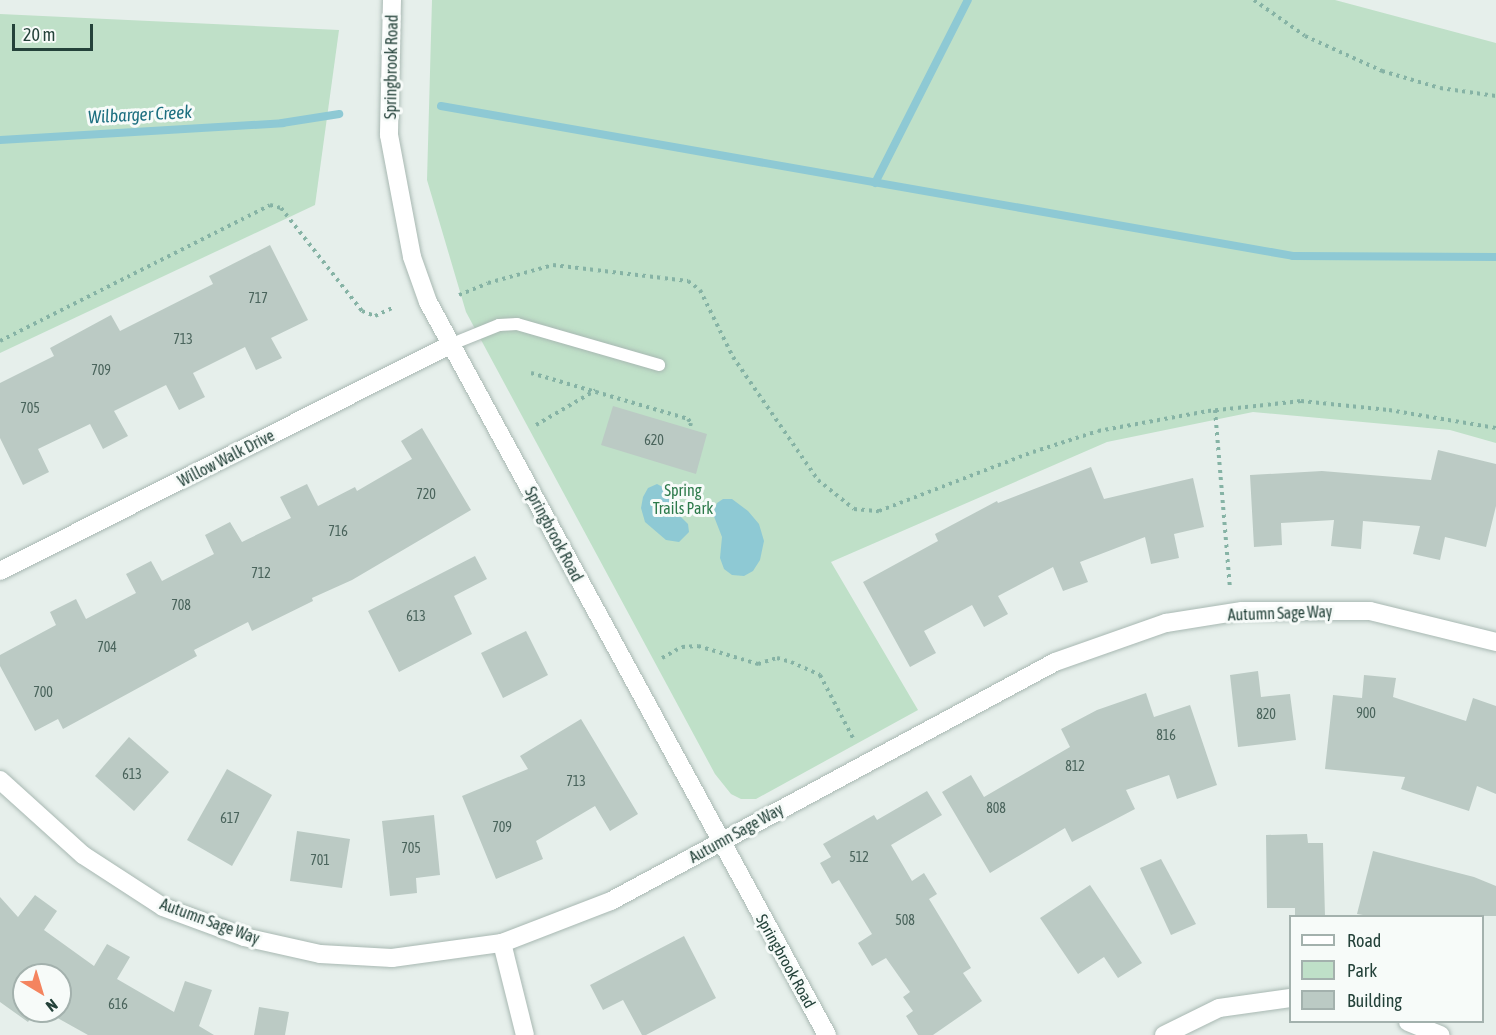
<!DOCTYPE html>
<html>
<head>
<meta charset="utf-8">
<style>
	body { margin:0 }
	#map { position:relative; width:1496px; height:1035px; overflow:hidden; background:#e6efeb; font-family:"Asap Condensed",sans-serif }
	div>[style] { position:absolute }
	.green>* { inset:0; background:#bfe0c8 }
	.water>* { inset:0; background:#8ec9d4 }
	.stream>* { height:8px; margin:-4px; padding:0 4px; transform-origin:4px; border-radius:4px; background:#8ec9d4 }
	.building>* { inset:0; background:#bbcac4 }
	.path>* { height:4px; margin-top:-2px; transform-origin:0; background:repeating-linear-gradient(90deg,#86b3a5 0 3px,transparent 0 7.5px) }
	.roads { filter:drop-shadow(0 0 2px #a8b8b2) drop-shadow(0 0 2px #a8b8b2) }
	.service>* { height:12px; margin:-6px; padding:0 6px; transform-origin:6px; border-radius:6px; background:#fff }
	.minor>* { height:18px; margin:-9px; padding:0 9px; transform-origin:9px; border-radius:9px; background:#fff }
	span { translate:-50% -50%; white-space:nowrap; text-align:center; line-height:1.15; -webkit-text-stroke:6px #f7fbf9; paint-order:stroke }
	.number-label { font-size:14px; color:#4a645c }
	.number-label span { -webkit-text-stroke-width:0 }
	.street-label { font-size:16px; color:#24423a }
	.park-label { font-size:16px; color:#2d7a4b }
	.water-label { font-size:18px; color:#1c6f80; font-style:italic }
	.legend { position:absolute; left:1289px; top:915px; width:195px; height:108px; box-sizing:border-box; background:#f7fbf9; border:2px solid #a3b1ad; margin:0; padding:8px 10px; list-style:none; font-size:18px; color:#24423a }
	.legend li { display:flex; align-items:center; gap:12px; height:30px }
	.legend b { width:30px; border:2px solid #a3b1ad }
	.north { position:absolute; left:12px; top:963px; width:60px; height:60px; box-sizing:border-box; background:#f7fbf9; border:2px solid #a3b1ad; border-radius:50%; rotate:142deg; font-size:16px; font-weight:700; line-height:24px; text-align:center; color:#24423a }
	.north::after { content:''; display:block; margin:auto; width:21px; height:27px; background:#f4845f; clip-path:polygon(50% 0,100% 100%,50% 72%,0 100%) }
	.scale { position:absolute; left:12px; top:24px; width:81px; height:27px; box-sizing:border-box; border:3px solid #24423a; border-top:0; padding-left:8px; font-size:18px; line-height:21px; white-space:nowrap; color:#24423a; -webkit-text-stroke:4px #f7fbf9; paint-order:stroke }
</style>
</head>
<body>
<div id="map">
	<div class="green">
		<i style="clip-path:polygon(432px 0,1335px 0,1496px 43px,1496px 443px,1450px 430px,1253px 412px,1107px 442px,831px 562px,918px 710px,756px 799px,741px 799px,731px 794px,715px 774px,466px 312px,427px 180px)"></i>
		<i style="clip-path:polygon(0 14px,339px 30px,315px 205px,0 353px)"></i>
	</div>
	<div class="water">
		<i style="clip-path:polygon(657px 484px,672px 492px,677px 513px,688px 524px,689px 532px,679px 542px,666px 540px,645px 522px,641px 508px,643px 497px,648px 488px)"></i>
		<i style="clip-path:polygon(723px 499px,732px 499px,748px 511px,759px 524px,764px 541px,760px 560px,753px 571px,744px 576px,732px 575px,724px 569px,720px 558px,722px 537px,713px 514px,717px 503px)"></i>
	</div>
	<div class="stream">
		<i style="left:441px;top:106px;width:865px;rotate:9.98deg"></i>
		<i style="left:1293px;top:256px;width:203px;rotate:0.3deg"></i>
		<i style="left:0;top:140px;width:283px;rotate:-3.4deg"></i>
		<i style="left:282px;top:123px;width:58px;rotate:-9deg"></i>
		<i style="left:875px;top:183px;width:205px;rotate:-63.1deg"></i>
	</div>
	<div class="building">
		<i style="clip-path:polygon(270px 245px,308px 320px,271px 338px,282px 358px,256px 370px,245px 347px,193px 373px,205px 397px,179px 410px,166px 385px,114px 411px,128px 436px,103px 449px,90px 424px,38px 449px,49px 472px,23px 485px,0 438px,0 383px,54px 356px,50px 348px,111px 315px,120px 331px,213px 284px,209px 276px)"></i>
		<i style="clip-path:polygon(613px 406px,707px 434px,696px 474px,601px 445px)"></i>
		<i style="clip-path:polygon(422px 428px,471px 510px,352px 580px,312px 598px,313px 601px,252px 631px,248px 622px,194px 650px,197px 656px,63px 729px,58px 719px,35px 731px,0 666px,0 655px,56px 625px,50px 612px,76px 599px,86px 619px,136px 593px,126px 574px,151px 561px,162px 581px,214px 554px,205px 535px,230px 522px,242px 542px,291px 518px,280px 497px,307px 484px,318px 506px,355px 487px,357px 491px,412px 459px,401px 441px)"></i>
		<i style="clip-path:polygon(1438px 450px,1496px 464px,1496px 506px,1486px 547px,1445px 537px,1440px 560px,1413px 554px,1420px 526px,1363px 521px,1361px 549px,1331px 546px,1334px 520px,1281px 523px,1282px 545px,1254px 547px,1250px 475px,1322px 471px,1431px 480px)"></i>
		<i style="clip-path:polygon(1091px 467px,1104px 499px,1193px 478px,1204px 527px,1174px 534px,1179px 558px,1151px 564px,1145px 537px,1080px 562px,1088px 582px,1063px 591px,1053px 567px,998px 596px,1008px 614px,984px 627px,972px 605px,924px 631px,936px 653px,910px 667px,863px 582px,938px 541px,935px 534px,997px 501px,998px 503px)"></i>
		<i style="clip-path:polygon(475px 556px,487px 579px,454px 596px,472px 634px,399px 672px,368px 611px)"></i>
		<i style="clip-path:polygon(526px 631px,548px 675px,503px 698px,481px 653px)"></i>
		<i style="clip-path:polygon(1258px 671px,1261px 697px,1290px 694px,1296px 740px,1238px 747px,1230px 675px)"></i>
		<i style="clip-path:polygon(1364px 675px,1396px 678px,1393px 697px,1466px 721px,1473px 698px,1496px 706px,1496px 794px,1477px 786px,1469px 811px,1401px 789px,1405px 777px,1325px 769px,1333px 695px,1362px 698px)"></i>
		<i style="clip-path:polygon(1146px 693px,1154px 717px,1190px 705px,1217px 785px,1177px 799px,1169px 775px,1126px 790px,1135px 809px,1072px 842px,1065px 828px,990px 873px,942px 792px,971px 775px,984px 797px,1070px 747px,1061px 729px,1097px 710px)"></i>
		<i style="clip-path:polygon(581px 719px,638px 814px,610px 831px,595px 806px,536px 841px,543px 859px,496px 879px,462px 796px,528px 769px,520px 756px)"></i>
		<i style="clip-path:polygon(129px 737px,169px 772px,134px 811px,95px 776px)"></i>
		<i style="clip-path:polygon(227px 769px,272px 795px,232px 866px,187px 840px)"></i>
		<i style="clip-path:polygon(927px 791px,942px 815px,891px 845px,912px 881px,924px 873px,937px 894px,929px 899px,971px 968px,963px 973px,982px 1001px,933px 1035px,918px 1035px,906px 1016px,913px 1011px,903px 997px,910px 992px,886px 958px,872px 966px,858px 943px,872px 934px,839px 880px,832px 884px,820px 863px,831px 857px,823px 844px,874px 815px,877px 820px)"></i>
		<i style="clip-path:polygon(434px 815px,440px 875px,416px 878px,417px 893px,390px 896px,382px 821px)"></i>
		<i style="clip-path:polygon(297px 831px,350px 839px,342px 888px,290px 881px)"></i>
		<i style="clip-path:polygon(1307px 834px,1308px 843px,1323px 843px,1325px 916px,1295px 916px,1295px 908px,1267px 908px,1266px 835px)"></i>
		<i style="clip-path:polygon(1373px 851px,1474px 877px,1496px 886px,1496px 916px,1369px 916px,1357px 914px)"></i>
		<i style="clip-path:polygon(1161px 859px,1196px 924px,1171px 935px,1140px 868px)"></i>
		<i style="clip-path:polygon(1090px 885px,1142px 963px,1118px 978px,1104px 957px,1078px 974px,1040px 918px)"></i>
		<i style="clip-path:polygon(35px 895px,57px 911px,44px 930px,94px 966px,107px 944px,130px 957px,117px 979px,174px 1012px,185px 981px,212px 990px,199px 1026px,214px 1035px,88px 1035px,45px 1011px,60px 1011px,60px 975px,24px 975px,24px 1011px,36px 1011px,28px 1022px,0 1002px,0 897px,18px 917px)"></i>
		<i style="clip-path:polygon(684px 936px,716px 998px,646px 1035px,642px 1035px,623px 1000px,603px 1010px,590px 985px)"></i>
		<i style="clip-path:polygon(259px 1007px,289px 1012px,285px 1035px,254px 1035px)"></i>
	</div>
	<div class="path">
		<i style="left:1254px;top:0;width:62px;rotate:35.2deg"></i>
		<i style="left:1305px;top:36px;width:85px;rotate:24.4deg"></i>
		<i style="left:1382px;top:71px;width:60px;rotate:16.3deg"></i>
		<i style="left:1440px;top:88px;width:57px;rotate:8.1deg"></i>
		<i style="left:459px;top:295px;width:31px;rotate:-22deg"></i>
		<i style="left:488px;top:283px;width:67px;rotate:-15.5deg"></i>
		<i style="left:553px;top:265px;width:136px;rotate:6.8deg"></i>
		<i style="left:688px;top:281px;width:15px;rotate:37deg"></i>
		<i style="left:700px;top:290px;width:75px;rotate:63.8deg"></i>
		<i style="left:733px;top:357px;width:150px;rotate:55.4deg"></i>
		<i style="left:818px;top:480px;width:46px;rotate:38.9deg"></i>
		<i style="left:854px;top:509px;width:25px;rotate:5deg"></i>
		<i style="left:879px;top:511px;width:165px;rotate:-21deg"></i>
		<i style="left:1033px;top:452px;width:68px;rotate:-17.9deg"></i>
		<i style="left:1098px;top:431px;width:112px;rotate:-10.3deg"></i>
		<i style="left:1208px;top:411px;width:94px;rotate:-6.1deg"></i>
		<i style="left:1301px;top:401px;width:88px;rotate:5.8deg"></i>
		<i style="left:1389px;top:410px;width:109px;rotate:9.5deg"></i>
		<i style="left:0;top:341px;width:302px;rotate:-26.7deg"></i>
		<i style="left:270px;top:205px;width:11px;rotate:15deg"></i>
		<i style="left:281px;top:208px;width:131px;rotate:51.8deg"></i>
		<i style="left:362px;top:311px;width:14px;rotate:21deg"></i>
		<i style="left:375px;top:316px;width:19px;rotate:-25deg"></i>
		<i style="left:531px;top:373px;width:164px;rotate:16.3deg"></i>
		<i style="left:688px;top:419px;width:5px;rotate:53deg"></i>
		<i style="left:691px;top:423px;width:6px;rotate:108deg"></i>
		<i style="left:1215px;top:410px;width:178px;rotate:85.2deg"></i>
		<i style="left:536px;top:425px;width:69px;rotate:-30.3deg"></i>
		<i style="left:662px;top:658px;width:23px;rotate:-29deg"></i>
		<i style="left:682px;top:647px;width:16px;rotate:-4deg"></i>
		<i style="left:698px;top:646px;width:63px;rotate:16.7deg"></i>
		<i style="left:758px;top:664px;width:20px;rotate:-18deg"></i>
		<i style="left:777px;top:658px;width:15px;rotate:16deg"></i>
		<i style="left:791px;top:662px;width:32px;rotate:24deg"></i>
		<i style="left:820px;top:675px;width:71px;rotate:62.4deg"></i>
	</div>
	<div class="roads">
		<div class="service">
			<i style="left:452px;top:344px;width:51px;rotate:-22deg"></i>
			<i style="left:499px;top:325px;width:18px;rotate:-3deg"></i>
			<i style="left:517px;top:324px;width:148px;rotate:16.1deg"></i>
		</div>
		<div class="minor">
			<i style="left:392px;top:0;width:135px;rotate:91.3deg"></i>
			<i style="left:389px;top:135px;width:124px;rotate:79.3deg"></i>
			<i style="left:412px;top:257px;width:48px;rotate:70.4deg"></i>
			<i style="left:428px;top:302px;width:835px;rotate:61.44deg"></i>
			<i style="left:0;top:571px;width:506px;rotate:-26.67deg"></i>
			<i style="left:0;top:780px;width:112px;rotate:42.1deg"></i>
			<i style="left:83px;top:855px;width:95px;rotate:33deg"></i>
			<i style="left:163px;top:907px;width:86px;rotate:20.3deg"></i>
			<i style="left:244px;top:937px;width:78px;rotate:12.6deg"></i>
			<i style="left:320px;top:954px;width:72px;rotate:3.2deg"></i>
			<i style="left:392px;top:958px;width:111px;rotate:-7.8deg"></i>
			<i style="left:502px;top:943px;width:117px;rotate:-21.1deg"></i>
			<i style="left:611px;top:901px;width:504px;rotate:-28.29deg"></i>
			<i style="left:1055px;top:662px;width:118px;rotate:-19.4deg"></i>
			<i style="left:1166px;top:623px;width:77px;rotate:-9deg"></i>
			<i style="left:1242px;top:611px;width:128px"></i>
			<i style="left:1370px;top:611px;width:130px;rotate:13.8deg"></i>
			<i style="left:502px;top:943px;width:95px;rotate:76deg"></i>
			<i style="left:1408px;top:1022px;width:35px;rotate:22deg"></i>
			<i style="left:1164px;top:1035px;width:61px;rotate:-26.1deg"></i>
			<i style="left:1219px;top:1008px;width:72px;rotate:-8deg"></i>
		</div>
	</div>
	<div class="number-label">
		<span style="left:258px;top:298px">717</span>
		<span style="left:183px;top:339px">713</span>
		<span style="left:101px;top:370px">709</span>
		<span style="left:30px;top:408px">705</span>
		<span style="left:654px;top:440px">620</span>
		<span style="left:426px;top:494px">720</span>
		<span style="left:338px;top:531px">716</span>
		<span style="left:261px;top:573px">712</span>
		<span style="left:181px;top:605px">708</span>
		<span style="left:416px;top:616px">613</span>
		<span style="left:107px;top:647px">704</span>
		<span style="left:43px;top:692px">700</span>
		<span style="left:1366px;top:713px">900</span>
		<span style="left:1266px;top:714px">820</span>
		<span style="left:1166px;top:735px">816</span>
		<span style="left:1075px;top:766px">812</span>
		<span style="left:132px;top:774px">613</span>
		<span style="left:576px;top:781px">713</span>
		<span style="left:996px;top:808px">808</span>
		<span style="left:230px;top:818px">617</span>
		<span style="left:502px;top:827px">709</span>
		<span style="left:411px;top:848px">705</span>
		<span style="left:859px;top:857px">512</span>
		<span style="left:320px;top:860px">701</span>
		<span style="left:905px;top:920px">508</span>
		<span style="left:118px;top:1004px">616</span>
	</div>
	<div class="street-label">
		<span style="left:391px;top:67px;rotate:-89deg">Springbrook Road</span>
		<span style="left:226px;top:458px;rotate:-27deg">Willow Walk Drive</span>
		<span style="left:554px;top:534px;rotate:62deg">Springbrook Road</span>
		<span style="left:1280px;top:613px;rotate:-2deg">Autumn Sage Way</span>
		<span style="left:736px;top:833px;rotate:-29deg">Autumn Sage Way</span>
		<span style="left:210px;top:921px;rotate:20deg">Autumn Sage Way</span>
		<span style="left:786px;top:961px;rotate:61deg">Springbrook Road</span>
	</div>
	<div class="park-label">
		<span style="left:683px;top:499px">Spring<br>Trails Park</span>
	</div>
	<div class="water-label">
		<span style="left:140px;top:115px;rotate:-3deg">Wilbarger Creek</span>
	</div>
	<ul class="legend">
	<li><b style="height:8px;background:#fff"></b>Road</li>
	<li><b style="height:16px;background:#bfe0c8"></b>Park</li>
	<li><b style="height:16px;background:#bbcac4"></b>Building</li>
	</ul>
	<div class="north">N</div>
	<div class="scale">20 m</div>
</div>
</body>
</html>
